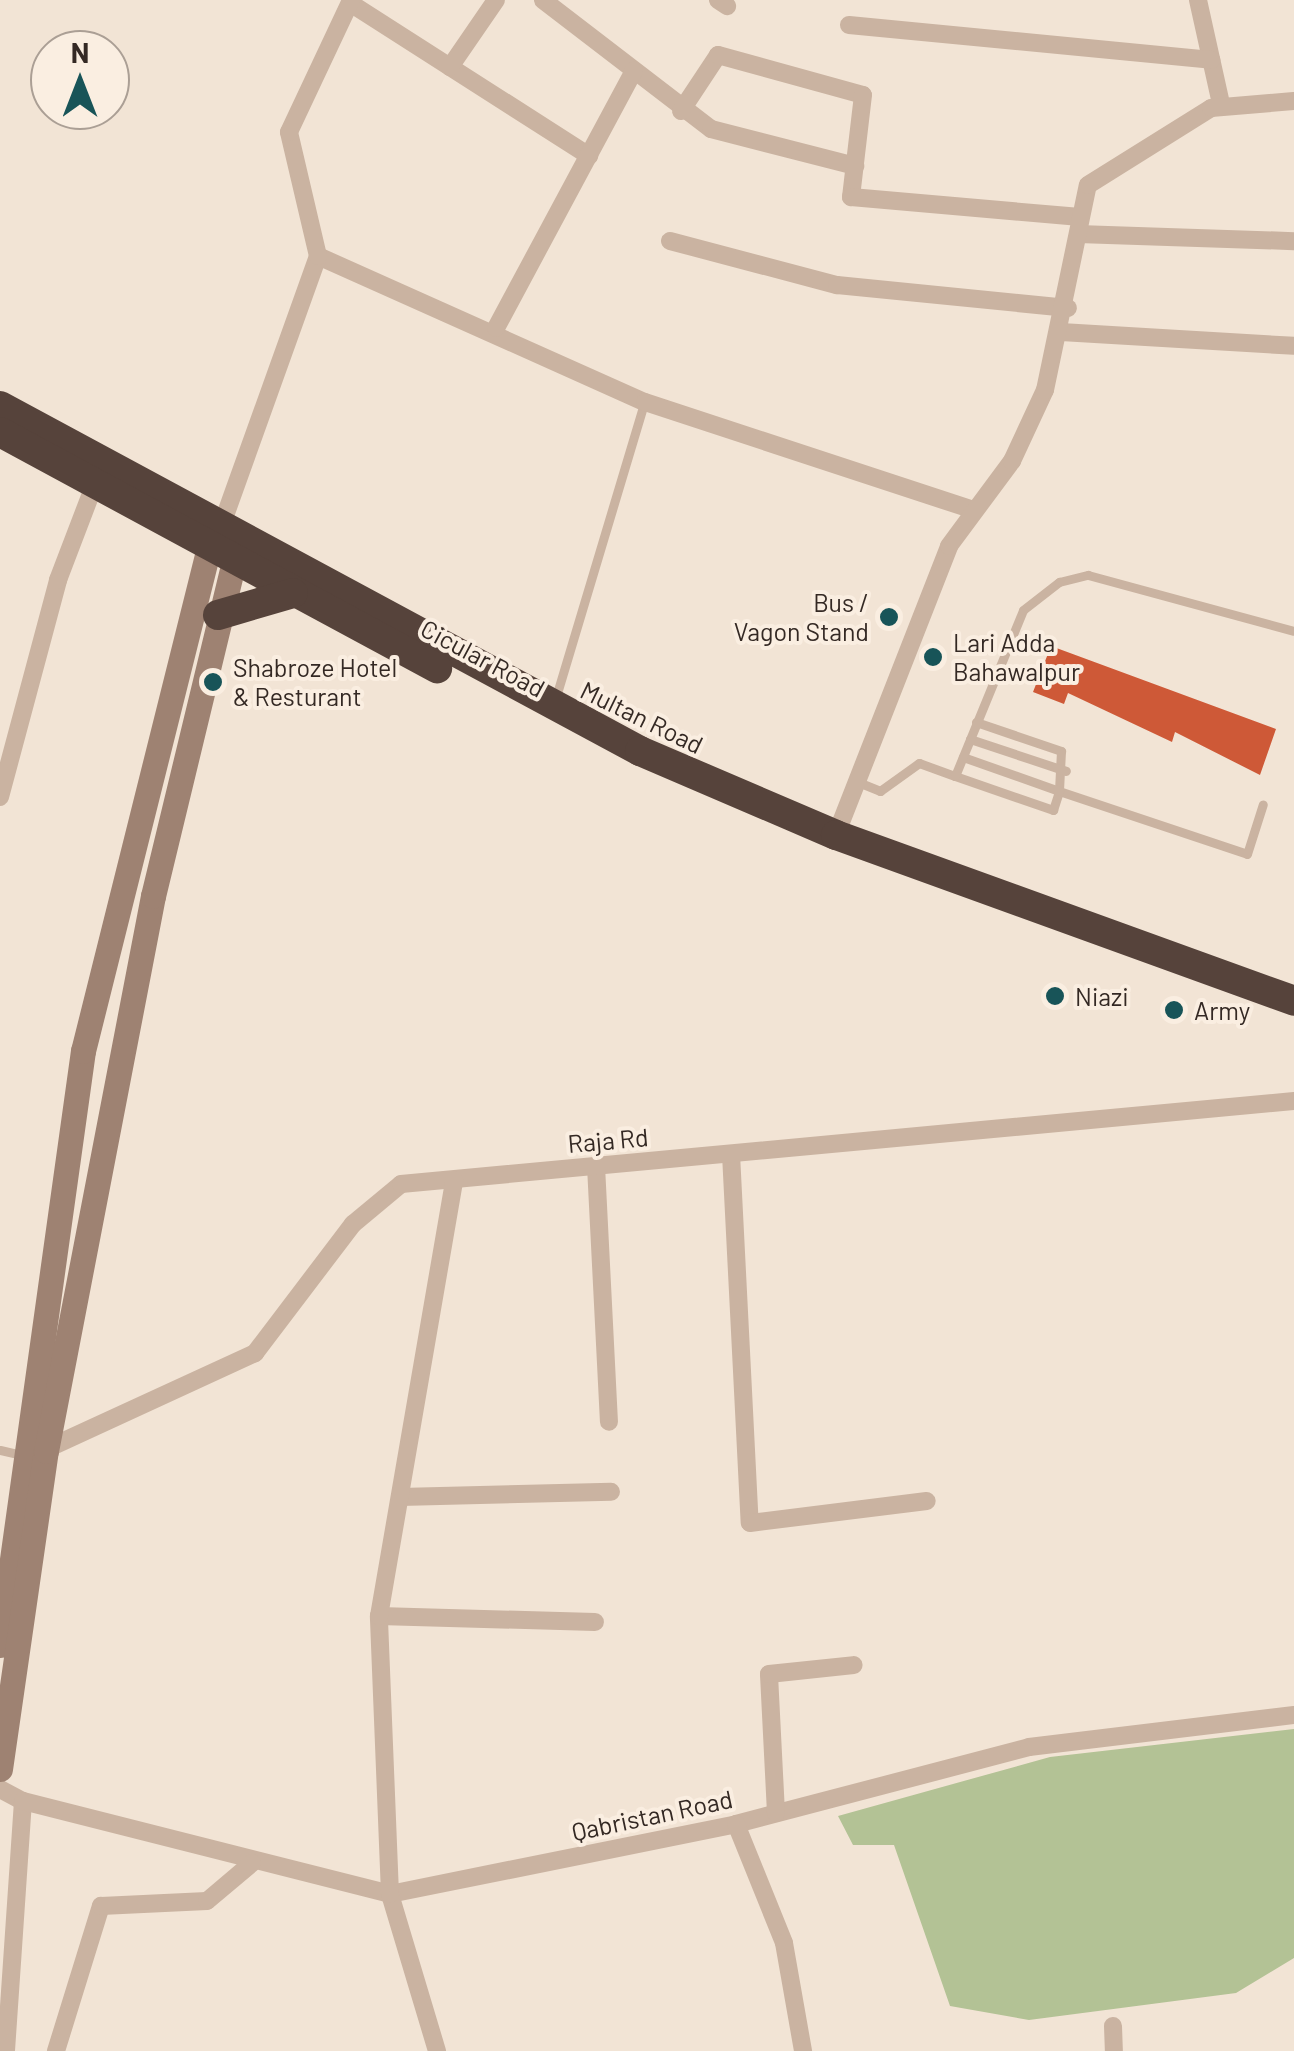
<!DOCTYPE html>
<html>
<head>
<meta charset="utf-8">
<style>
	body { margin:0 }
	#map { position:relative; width:1294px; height:2051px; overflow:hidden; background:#f2e4d5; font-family:Barlow,sans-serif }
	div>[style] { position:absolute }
	.green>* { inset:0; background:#b3c295 }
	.building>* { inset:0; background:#ce5937 }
	.lane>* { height:9px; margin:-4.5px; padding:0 4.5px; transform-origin:4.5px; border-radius:4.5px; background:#cab3a1 }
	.street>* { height:18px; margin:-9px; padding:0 9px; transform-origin:9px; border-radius:9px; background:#cab3a1 }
	.secondary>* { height:25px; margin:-12.5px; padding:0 12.5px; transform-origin:12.5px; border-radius:12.5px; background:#9e8272 }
	.highway>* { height:30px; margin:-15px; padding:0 15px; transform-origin:15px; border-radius:15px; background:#56433b }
	.dots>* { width:28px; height:28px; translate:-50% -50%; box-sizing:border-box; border:5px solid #faeee1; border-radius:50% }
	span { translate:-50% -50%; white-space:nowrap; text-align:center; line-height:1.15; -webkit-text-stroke:8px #faeee1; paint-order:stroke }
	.poi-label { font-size:25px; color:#342924 }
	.right { translate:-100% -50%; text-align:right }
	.left { translate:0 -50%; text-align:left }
	.street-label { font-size:25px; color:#342924 }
	.north { position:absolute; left:30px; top:30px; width:100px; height:100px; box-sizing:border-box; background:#faeee1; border:2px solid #ab9f95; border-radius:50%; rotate:0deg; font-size:28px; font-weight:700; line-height:40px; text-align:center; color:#342924 }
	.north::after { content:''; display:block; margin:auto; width:35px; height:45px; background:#185458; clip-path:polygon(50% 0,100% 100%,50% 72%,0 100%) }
</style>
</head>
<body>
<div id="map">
	<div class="green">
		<i style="clip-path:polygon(1294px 1729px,1294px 1958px,1236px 1993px,1029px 2020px,950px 2006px,894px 1845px,853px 1845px,838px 1816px,1050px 1757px)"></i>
	</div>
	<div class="building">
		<i style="clip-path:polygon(1051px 646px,1276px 729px,1260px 775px,1175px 732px,1172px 742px,1068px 693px,1064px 704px,1033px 692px)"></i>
	</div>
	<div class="lane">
		<i style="left:555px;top:700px;width:310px;rotate:-73.3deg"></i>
		<i style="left:976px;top:722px;width:90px;rotate:18.8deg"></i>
		<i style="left:1061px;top:751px;width:40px;rotate:92.9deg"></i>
		<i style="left:1059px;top:791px;width:198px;rotate:18.5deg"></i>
		<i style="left:1247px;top:854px;width:52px;rotate:-72.3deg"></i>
		<i style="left:970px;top:739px;width:101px;rotate:18.4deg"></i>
		<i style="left:955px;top:776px;width:104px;rotate:19.1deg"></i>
		<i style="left:1053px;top:810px;width:20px;rotate:-72deg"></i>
		<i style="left:1059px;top:791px;width:102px;rotate:-160.5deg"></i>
		<i style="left:858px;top:782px;width:24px;rotate:22deg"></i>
		<i style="left:880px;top:791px;width:48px;rotate:-35.7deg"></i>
		<i style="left:919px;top:763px;width:38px;rotate:20deg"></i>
		<i style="left:955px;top:776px;width:179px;rotate:-67.7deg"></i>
		<i style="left:1023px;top:610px;width:46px;rotate:-37.9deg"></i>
		<i style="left:1059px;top:582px;width:30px;rotate:-14deg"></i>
		<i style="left:1088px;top:575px;width:213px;rotate:15.2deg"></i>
		<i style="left:0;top:1450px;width:23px;rotate:13deg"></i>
	</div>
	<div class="street">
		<i style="left:543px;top:0;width:212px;rotate:37.5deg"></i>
		<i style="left:711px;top:129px;width:149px;rotate:14.4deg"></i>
		<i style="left:718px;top:0;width:11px;rotate:34deg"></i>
		<i style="left:1198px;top:0;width:107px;rotate:77.5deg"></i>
		<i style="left:350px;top:3px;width:284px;rotate:32.6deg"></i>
		<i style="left:849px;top:25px;width:364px;rotate:5.5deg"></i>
		<i style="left:450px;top:67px;width:81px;rotate:-55.5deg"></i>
		<i style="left:681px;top:111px;width:67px;rotate:-56.5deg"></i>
		<i style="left:718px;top:55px;width:150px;rotate:15.4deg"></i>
		<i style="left:863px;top:95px;width:103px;rotate:96.7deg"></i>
		<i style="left:851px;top:197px;width:230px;rotate:5deg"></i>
		<i style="left:1078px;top:234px;width:216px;rotate:1.9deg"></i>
		<i style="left:670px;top:241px;width:173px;rotate:14.8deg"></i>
		<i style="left:837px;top:285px;width:232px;rotate:5.7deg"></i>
		<i style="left:318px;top:256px;width:358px;rotate:24.1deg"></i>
		<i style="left:645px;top:402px;width:346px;rotate:18.2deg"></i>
		<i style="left:496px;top:328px;width:292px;rotate:-61.8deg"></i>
		<i style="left:1061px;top:332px;width:233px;rotate:3.4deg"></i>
		<i style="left:221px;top:527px;width:288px;rotate:-70.3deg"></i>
		<i style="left:318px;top:256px;width:127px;rotate:-103.2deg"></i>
		<i style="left:289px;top:132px;width:146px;rotate:-64.8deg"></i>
		<i style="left:0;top:797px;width:225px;rotate:-75deg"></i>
		<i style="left:58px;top:580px;width:104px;rotate:-69.1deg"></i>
		<i style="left:836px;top:835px;width:310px;rotate:-68.6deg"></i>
		<i style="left:949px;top:546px;width:106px;rotate:-53.5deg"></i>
		<i style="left:1012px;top:461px;width:78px;rotate:-65.1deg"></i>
		<i style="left:1045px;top:390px;width:209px;rotate:-78.2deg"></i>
		<i style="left:1088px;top:185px;width:145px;rotate:-32deg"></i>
		<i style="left:1211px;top:108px;width:83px;rotate:-4.8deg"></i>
		<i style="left:731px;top:1154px;width:369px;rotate:87.1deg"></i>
		<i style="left:750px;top:1523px;width:178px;rotate:-7.1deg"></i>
		<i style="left:596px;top:1166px;width:256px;rotate:87.1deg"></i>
		<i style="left:40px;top:1452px;width:237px;rotate:-24.7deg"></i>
		<i style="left:255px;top:1353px;width:162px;rotate:-52.8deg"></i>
		<i style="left:353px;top:1224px;width:62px;rotate:-39.8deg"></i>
		<i style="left:401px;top:1184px;width:897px;rotate:-5.31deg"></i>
		<i style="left:400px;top:1497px;width:211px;rotate:-1.4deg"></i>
		<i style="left:379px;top:1616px;width:216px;rotate:1.6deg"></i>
		<i style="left:0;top:1789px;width:26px;rotate:28deg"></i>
		<i style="left:23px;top:1801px;width:251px;rotate:93.9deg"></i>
		<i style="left:23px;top:1801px;width:379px;rotate:14.2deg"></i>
		<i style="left:390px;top:1894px;width:353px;rotate:-11.4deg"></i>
		<i style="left:736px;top:1824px;width:303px;rotate:-14.7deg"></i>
		<i style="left:1029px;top:1747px;width:267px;rotate:-6.9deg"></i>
		<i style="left:776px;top:1813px;width:139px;rotate:-92.9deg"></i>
		<i style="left:769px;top:1674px;width:85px;rotate:-6deg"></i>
		<i style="left:736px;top:1824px;width:128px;rotate:68deg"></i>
		<i style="left:784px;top:1943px;width:110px;rotate:80deg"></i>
		<i style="left:1113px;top:2026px;width:25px;rotate:88deg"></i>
		<i style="left:56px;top:2051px;width:152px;rotate:-72.8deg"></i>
		<i style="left:101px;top:1906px;width:106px;rotate:-2.7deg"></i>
		<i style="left:207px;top:1901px;width:59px;rotate:-40.2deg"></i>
		<i style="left:437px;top:2051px;width:164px;rotate:-106.7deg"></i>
		<i style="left:390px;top:1894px;width:278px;rotate:-92.3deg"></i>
		<i style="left:379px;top:1616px;width:442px;rotate:-80.2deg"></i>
	</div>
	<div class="secondary">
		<i style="left:0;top:1645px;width:600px;rotate:-82.05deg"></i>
		<i style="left:83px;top:1051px;width:520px;rotate:-75.96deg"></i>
		<i style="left:0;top:1769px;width:321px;rotate:-81.8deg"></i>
		<i style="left:46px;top:1451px;width:565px;rotate:-79.09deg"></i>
		<i style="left:153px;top:896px;width:345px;rotate:-76.4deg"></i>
	</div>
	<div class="highway">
		<i style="left:0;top:406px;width:727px;rotate:28.33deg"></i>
		<i style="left:640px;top:751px;width:213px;rotate:23.2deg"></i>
		<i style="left:836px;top:835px;width:487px;rotate:19.9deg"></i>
		<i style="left:0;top:432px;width:497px;rotate:28.4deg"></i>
		<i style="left:218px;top:615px;width:78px;rotate:-16.3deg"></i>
	</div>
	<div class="dots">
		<i style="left:889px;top:617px;background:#185458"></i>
		<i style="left:933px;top:657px;background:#185458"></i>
		<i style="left:213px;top:682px;background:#185458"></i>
		<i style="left:1055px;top:996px;background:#185458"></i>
		<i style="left:1174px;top:1010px;background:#185458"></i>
	</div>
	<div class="poi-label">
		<span class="right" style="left:869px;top:617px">Bus /<br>Vagon Stand</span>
		<span class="left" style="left:953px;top:657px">Lari Adda<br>Bahawalpur</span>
		<span class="left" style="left:233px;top:682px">Shabroze Hotel<br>&amp; Resturant</span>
		<span class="left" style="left:1075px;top:996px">Niazi</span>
		<span class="left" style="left:1194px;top:1010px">Army</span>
	</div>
	<div class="street-label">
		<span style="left:483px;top:658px;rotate:28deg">Cicular Road</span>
		<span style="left:642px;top:717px;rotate:26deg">Multan Road</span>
		<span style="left:608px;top:1140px;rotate:-5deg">Raja Rd</span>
		<span style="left:652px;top:1815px;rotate:-12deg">Qabristan Road</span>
	</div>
	<div class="north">N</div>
</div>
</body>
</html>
